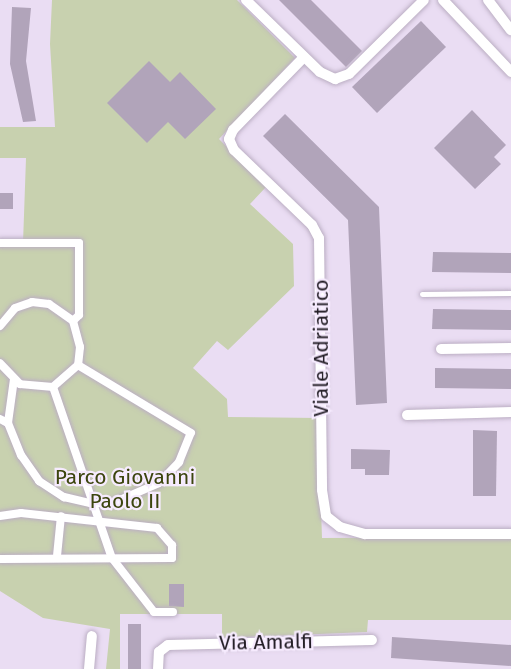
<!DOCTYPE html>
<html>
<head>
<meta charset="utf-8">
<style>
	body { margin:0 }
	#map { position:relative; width:511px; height:669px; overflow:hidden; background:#eaddf3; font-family:"Fira Sans",sans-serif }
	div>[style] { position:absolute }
	.green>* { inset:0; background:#c8d1af }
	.building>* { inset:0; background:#b1a4ba }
	.roads { filter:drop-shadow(0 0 2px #bbaec3) drop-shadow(0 0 2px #bbaec3) }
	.service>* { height:5px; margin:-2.5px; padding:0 2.5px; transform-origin:2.5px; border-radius:2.5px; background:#fff }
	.pedestrian>* { height:8px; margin:-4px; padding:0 4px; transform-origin:4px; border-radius:4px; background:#fff }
	.minor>* { height:10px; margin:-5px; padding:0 5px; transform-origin:5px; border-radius:5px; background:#fff }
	span { translate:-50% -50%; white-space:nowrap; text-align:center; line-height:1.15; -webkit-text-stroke:4.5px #f6ebfe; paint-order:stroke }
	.street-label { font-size:21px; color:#221d25 }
	.park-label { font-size:21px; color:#3c450e }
</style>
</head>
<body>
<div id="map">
	<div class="green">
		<i style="clip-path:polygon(52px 0,237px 0,295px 58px,219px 139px,266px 187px,250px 204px,293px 244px,294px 286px,228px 350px,217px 341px,193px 368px,227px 399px,228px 417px,318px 418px,322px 538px,511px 537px,511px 620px,368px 620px,367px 632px,222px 638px,222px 614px,120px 614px,120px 669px,106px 669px,110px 629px,43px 618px,0 591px,0 243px,23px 243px,26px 158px,0 158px,0 127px,55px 127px,50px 44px)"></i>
	</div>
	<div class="building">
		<i style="clip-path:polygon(279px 0,311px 0,362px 51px,346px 67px)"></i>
		<i style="clip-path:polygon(12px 7px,31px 8px,26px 61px,36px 121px,23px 122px,10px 64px)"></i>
		<i style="clip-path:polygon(421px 21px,446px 47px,377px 113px,352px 87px)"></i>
		<i style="clip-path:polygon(149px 61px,170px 82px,180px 72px,216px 109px,185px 139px,168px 122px,147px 143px,107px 103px)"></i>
		<i style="clip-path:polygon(472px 110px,506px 145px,494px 157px,501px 164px,475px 189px,434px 148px)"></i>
		<i style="clip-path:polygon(285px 114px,379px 207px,387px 403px,356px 405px,348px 220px,263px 136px)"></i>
		<i style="clip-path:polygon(0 193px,13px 193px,13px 209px,0 209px)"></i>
		<i style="clip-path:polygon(433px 252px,511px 253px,511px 273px,432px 272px)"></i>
		<i style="clip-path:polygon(433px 309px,511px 310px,511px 330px,432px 329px)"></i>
		<i style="clip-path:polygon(435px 368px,511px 369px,511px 389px,435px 388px)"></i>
		<i style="clip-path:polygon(473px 430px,497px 431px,496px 496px,473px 496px)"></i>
		<i style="clip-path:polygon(351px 449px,390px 450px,389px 475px,365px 475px,365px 469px,351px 469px)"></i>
		<i style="clip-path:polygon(169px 584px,184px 584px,184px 607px,169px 606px)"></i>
		<i style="clip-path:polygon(128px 624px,141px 624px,141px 669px,128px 669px)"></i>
		<i style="clip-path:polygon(392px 637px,511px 645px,511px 666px,391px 658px)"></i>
	</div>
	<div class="roads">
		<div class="service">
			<i style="left:422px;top:294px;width:89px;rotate:-0.6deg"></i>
		</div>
		<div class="pedestrian">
			<i style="left:0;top:243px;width:79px"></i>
			<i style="left:79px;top:243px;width:72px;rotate:90deg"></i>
			<i style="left:79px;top:315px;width:8px;rotate:135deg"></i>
			<i style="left:0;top:326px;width:23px;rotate:-50deg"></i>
			<i style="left:15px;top:308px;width:18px;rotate:-19deg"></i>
			<i style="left:32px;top:302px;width:17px;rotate:7deg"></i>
			<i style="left:49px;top:304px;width:29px;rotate:35deg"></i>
			<i style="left:73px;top:321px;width:27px;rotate:75deg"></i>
			<i style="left:80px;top:347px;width:18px;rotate:96deg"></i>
			<i style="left:78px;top:365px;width:33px;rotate:139deg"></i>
			<i style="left:53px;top:387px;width:33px;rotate:-175deg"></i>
			<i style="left:20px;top:384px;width:29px;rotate:-134deg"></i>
			<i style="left:14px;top:379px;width:44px;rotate:97.8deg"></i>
			<i style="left:8px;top:423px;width:35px;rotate:68deg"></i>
			<i style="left:21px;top:455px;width:32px;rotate:55deg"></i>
			<i style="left:39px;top:481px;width:30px;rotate:33deg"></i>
			<i style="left:64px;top:497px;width:28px;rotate:13deg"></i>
			<i style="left:91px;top:503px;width:22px"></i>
			<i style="left:113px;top:503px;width:50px;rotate:-23.5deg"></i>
			<i style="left:159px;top:483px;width:29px;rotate:-46deg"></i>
			<i style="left:179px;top:462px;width:31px;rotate:-68deg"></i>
			<i style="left:191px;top:433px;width:132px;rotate:-149deg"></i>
			<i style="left:53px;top:387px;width:181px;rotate:71deg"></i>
			<i style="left:112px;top:558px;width:68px;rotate:52.1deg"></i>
			<i style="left:154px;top:612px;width:19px"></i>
			<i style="left:0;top:419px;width:9px;rotate:27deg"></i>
			<i style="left:0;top:516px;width:21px;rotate:-8deg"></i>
			<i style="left:21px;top:513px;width:137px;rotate:6.3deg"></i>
			<i style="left:157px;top:528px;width:23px;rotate:49deg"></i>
			<i style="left:172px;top:545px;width:13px;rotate:90deg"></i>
			<i style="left:172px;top:558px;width:172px;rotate:179.7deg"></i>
			<i style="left:57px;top:556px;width:40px;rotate:-84.3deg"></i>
		</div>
		<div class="minor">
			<i style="left:246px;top:0;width:103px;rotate:44.2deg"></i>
			<i style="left:320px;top:72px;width:17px;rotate:25deg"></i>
			<i style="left:335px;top:79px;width:15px;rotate:-20deg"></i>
			<i style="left:349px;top:74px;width:105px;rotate:-44.6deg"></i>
			<i style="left:443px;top:0;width:99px;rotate:46.6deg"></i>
			<i style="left:488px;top:0;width:38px;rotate:53deg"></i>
			<i style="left:304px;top:57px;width:102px;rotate:134.2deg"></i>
			<i style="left:233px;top:130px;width:10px;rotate:114deg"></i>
			<i style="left:229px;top:139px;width:12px;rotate:66deg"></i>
			<i style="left:234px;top:150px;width:108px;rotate:43.9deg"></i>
			<i style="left:312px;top:225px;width:15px;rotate:62deg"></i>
			<i style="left:319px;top:238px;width:252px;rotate:89.3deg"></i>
			<i style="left:322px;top:490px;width:26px;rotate:81deg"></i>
			<i style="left:326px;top:516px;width:18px;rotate:38deg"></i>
			<i style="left:340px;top:527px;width:26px;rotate:16deg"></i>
			<i style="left:365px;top:534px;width:146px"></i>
			<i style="left:441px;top:349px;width:70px;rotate:-0.8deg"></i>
			<i style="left:407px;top:415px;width:104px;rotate:-1.7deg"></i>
			<i style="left:89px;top:669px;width:33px;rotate:-85deg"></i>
			<i style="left:158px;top:669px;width:17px;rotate:-87deg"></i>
			<i style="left:159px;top:652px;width:11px;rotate:-38deg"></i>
			<i style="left:168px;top:645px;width:204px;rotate:-1.4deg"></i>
		</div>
	</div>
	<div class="street-label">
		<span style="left:321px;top:348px;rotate:-90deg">Viale Adriatico</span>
		<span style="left:266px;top:642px;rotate:-1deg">Via Amalfi</span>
	</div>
	<div class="park-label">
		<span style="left:125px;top:489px">Parco Giovanni<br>Paolo II</span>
	</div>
</div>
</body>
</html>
